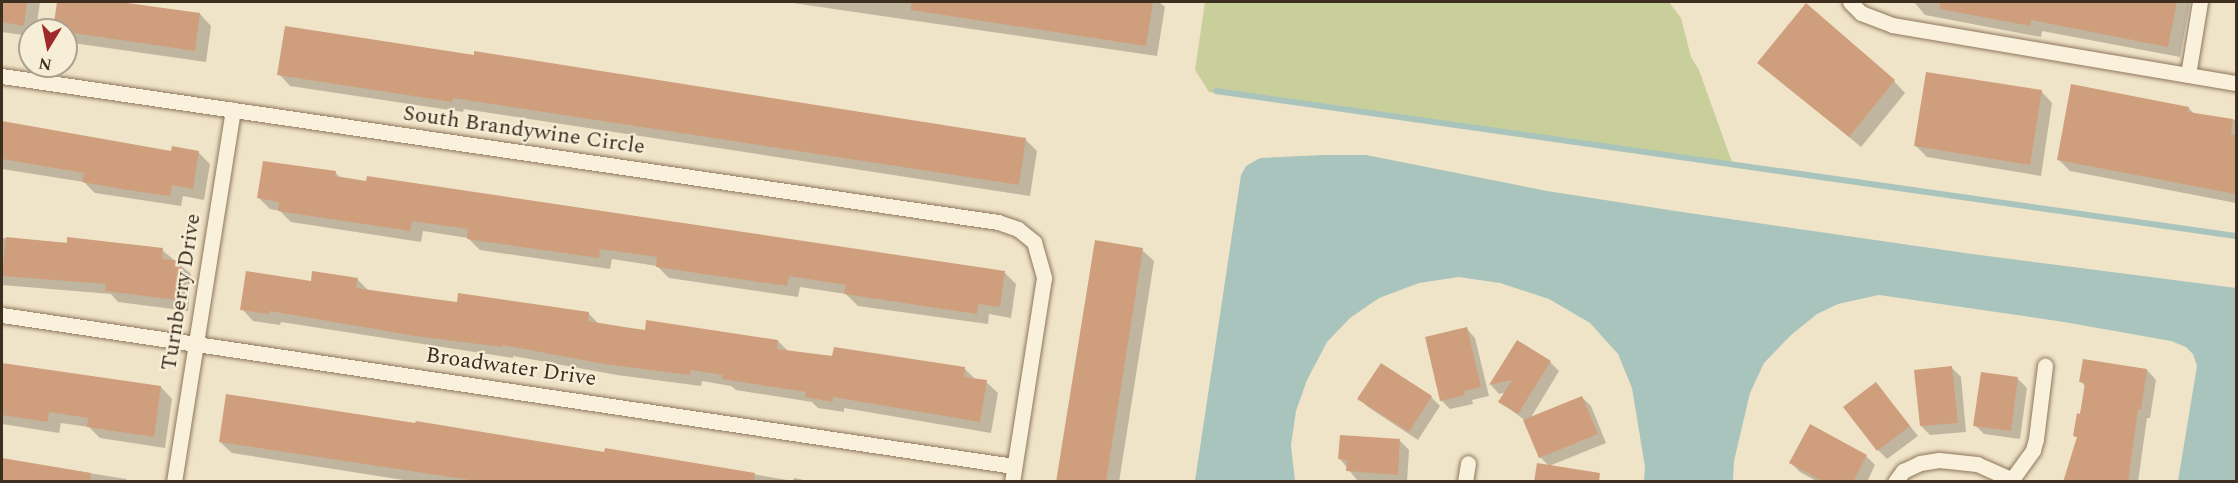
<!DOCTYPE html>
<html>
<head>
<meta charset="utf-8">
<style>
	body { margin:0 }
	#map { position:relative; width:2238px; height:483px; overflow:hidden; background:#f0e4c8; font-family:Spectral,serif }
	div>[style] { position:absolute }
	.green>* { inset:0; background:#c9cf9b }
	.water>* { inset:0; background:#a9c4bc }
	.shadow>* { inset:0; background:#0003 }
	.stream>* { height:6px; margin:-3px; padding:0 3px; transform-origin:3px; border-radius:3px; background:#a9c4bc }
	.building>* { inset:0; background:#cf9f7d }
	.roads { filter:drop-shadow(0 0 2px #8d765c) drop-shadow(0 0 2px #8d765c) }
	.minor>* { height:15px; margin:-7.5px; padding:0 7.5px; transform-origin:7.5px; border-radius:7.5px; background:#faf1dc }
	span { translate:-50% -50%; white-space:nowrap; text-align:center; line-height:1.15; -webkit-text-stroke:4.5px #f7eed8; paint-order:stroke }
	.street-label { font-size:22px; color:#3d2e20 }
	.frame { position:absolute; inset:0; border:3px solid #3d2e20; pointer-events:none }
	.north { position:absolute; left:18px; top:18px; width:60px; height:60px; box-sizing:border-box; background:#f7eed8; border:2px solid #ada18e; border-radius:50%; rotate:190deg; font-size:16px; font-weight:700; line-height:24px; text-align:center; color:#3d2e20 }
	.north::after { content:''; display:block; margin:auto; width:21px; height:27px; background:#9e2a2b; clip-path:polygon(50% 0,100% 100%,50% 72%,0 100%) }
</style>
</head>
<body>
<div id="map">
	<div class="green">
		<i style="clip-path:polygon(1205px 2px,1669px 2px,1681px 18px,1691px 57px,1699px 70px,1733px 165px,1209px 92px,1195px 70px)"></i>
	</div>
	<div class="water">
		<i style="clip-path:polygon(1323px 155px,1366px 155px,1547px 191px,1682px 212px,1972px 254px,2236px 288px,2236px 481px,2178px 481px,2197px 366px,2193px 354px,2186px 347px,2171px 341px,2064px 322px,1879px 295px,1838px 304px,1817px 314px,1791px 335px,1764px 363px,1750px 393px,1734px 461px,1733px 481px,1644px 481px,1645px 467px,1632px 388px,1618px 354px,1590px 323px,1549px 299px,1500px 283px,1459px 277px,1419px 283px,1379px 298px,1350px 318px,1327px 342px,1307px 380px,1296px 411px,1291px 445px,1295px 481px,1195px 481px,1241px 175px,1246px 166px,1260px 158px)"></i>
	</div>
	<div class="shadow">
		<i style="clip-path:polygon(2px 2px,40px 2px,36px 30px,30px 30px,30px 36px,2px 32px)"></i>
		<i style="clip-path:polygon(59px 2px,110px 2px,200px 14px,211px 26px,206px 62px,66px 42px,66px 30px,54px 30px)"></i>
		<i style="clip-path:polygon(786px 2px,1159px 2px,1165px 7px,1157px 56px)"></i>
		<i style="clip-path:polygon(1914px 2px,2190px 2px,2180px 57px,2042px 31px,2041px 37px,1925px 15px)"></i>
		<i style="clip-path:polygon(1759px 62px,1894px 81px,1905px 93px,1861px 147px)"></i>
		<i style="clip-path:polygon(279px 74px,1025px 139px,1037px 151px,1030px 196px,464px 109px,463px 112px,290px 86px)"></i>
		<i style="clip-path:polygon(2041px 91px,2052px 103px,2041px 176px,1927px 157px,1916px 146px)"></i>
		<i style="clip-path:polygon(2189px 108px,2194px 114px,2236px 120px,2236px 203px,2070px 171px,2058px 159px)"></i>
		<i style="clip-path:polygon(2px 123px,172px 153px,199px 153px,210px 164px,204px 200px,183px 196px,181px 206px,95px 193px,84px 182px,2px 169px)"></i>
		<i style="clip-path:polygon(335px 172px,341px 179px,1004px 272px,1016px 284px,1011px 318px,989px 314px,988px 324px,858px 306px,846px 294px,800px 287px,798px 297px,669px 278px,657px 266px,612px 259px,610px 269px,480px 250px,468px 238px,423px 231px,421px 242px,291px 222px,280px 211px,270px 209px,259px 198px)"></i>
		<i style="clip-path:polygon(2px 238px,162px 250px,191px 274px,188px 311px,118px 302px,111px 294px,2px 285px)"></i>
		<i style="clip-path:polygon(1142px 250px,1154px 261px,1119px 482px,1058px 482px)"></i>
		<i style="clip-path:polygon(357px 279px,369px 291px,458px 304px,588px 313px,600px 325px,624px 329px,778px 341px,789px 352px,964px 368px,976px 380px,986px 382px,998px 393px,991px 433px,844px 408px,844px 412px,818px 408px,812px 402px,736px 390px,731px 386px,702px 381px,701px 386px,617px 375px,513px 356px,513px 358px,281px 322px,280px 325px,253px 321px,242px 309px,312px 283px)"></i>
		<i style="clip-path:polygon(1466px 328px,1475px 338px,1489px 396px,1472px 400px,1473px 404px,1450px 409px,1441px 400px)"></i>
		<i style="clip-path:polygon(1517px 342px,1550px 362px,1559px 371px,1530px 419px,1582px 397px,1591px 406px,1606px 443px,1549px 466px,1540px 457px,1526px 421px,1500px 402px,1507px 392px,1499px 394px,1491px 385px)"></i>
		<i style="clip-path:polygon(2px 364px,161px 387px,172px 399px,165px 448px,100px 438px,89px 427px,61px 423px,59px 433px,2px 424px)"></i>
		<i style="clip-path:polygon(1381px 365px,1431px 397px,1440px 406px,1418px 440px,1368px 407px,1359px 398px)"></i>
		<i style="clip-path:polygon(1952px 368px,1961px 377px,1966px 432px,1930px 435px,1921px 426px)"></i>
		<i style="clip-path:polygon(2147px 370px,2156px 380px,2150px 418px,2147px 418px,2138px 482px,2065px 482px,2078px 438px,2075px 436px,2086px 387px,2081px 382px)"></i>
		<i style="clip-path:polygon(2018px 379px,2027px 388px,2020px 439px,1984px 434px,1975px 425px)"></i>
		<i style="clip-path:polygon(1876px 384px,1918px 436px,1887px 459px,1878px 450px)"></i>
		<i style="clip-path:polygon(1810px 426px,1866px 456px,1875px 465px,1867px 482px,1818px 482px,1800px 472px,1791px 463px)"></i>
		<i style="clip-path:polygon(1400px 441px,1409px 450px,1407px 482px,1357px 480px,1340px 459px)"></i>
		<i style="clip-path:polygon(220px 442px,605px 453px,606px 449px,793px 481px,794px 478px,814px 482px,416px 482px,232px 453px)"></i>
		<i style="clip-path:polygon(2px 459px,126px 479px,129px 482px,2px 482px)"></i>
	</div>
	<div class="stream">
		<i style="left:1216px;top:91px;width:1030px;rotate:8.09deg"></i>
	</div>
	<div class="building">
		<i style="clip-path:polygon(2px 2px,27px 2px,24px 26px,2px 22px)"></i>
		<i style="clip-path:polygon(57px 2px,120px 2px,200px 13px,195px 51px,53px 30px)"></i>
		<i style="clip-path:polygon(911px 2px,1153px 2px,1146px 46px,911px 10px)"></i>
		<i style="clip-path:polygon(1940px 2px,2177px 2px,2168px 47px,2031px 20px,2030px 26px,1940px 9px)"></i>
		<i style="clip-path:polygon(1806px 3px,1895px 80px,1849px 137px,1757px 63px)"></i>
		<i style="clip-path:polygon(285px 26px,474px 55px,474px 51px,1026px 138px,1019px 185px,453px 98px,452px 102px,277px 75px)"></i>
		<i style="clip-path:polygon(1926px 72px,2042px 90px,2030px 165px,1914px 146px)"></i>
		<i style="clip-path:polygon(2071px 84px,2189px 107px,2188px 112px,2233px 119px,2231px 135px,2236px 135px,2236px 194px,2057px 160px)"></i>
		<i style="clip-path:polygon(2px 121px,171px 151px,172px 146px,199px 151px,193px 189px,172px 185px,170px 196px,127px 190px,82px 182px,84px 173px,2px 159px)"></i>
		<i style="clip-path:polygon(263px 161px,336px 171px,335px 176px,366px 181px,367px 176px,1005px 271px,1000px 307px,978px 304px,977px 314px,844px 294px,846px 285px,789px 276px,787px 286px,656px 267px,657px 257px,600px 249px,599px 258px,467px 239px,468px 229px,412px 221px,410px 231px,278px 211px,279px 202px,257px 198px)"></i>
		<i style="clip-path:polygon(6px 237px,67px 243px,67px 237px,163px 248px,162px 259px,180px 261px,177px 300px,105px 291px,106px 284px,2px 276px)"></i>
		<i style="clip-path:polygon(1095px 240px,1143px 248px,1106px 482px,1056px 482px)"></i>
		<i style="clip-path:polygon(246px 271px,311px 281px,312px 271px,358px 278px,356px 288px,434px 299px,457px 302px,458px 293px,589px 312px,588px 321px,624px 327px,645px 330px,646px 320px,778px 340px,777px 349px,832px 356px,834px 347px,965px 367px,964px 377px,987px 380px,980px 422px,833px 397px,833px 402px,805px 397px,806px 392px,722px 379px,723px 375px,691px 370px,690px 375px,604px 364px,502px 345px,502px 347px,415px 336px,270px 311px,269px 314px,240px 310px)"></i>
		<i style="clip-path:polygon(1467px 327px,1481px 387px,1464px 391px,1465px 395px,1440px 401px,1425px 337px)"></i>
		<i style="clip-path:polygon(1517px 340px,1551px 361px,1518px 414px,1498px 402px,1512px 380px,1489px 385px)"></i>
		<i style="clip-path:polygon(2083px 359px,2147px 369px,2141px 410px,2138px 409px,2128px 482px,2063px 482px,2077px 437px,2073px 436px,2077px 413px,2080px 414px,2085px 383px,2079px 382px)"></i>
		<i style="clip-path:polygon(2px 363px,161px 386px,154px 437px,87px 427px,88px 418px,49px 412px,48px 422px,2px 415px)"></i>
		<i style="clip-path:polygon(1381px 363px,1432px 396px,1409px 432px,1357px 399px)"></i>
		<i style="clip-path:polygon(1952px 366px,1958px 423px,1920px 426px,1914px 370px)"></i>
		<i style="clip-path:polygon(1981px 372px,2018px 377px,2011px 431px,1973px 426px)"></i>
		<i style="clip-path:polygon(1876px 382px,1910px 426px,1877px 451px,1843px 407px)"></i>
		<i style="clip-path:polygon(226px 394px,415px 423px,416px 421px,604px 452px,605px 448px,755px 473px,754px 482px,483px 482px,219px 442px)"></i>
		<i style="clip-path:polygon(1582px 396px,1598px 434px,1539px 458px,1523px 420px)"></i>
		<i style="clip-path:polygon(1810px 424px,1867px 455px,1853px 482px,1824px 482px,1789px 463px)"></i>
		<i style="clip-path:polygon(1340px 435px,1400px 439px,1398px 475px,1346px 471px,1347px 460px,1338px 459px)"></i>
		<i style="clip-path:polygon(2px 458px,91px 473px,90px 482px,2px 482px)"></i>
		<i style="clip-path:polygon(1537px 463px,1600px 473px,1599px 482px,1534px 482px)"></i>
	</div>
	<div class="roads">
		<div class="minor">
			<i style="left:1850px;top:2px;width:16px;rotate:45deg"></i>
			<i style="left:1861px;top:13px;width:33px;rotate:21deg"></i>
			<i style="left:1892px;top:25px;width:349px;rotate:9.6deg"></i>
			<i style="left:2188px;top:75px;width:74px;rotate:-80.7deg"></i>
			<i style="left:2px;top:76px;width:1007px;rotate:8.34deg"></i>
			<i style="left:998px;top:222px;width:21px;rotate:19deg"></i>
			<i style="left:1018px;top:229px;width:21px;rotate:39deg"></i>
			<i style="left:1034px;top:242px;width:37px;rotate:74deg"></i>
			<i style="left:1044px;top:278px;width:206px;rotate:98.9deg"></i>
			<i style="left:2px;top:315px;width:1023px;rotate:8.49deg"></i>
			<i style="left:174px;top:482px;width:377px;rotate:-81deg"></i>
			<i style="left:1465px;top:482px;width:19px;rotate:-81deg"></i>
			<i style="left:1895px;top:482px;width:14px;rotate:-54deg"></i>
			<i style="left:1903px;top:471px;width:19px;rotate:-25deg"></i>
			<i style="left:1920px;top:463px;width:19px;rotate:-9deg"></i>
			<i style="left:1939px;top:460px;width:38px;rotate:6deg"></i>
			<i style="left:1977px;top:464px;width:37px;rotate:24deg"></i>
			<i style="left:2010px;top:482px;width:39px;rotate:-54deg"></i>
			<i style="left:2033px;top:450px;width:11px;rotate:-75deg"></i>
			<i style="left:2036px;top:439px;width:74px;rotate:-83deg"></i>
		</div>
	</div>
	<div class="street-label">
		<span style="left:524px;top:130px;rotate:8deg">South Brandywine Circle</span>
		<span style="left:181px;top:292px;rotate:-81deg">Turnberry Drive</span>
		<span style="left:511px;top:367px;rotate:8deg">Broadwater Drive</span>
	</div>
	<div class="frame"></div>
	<div class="north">N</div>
</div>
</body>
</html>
